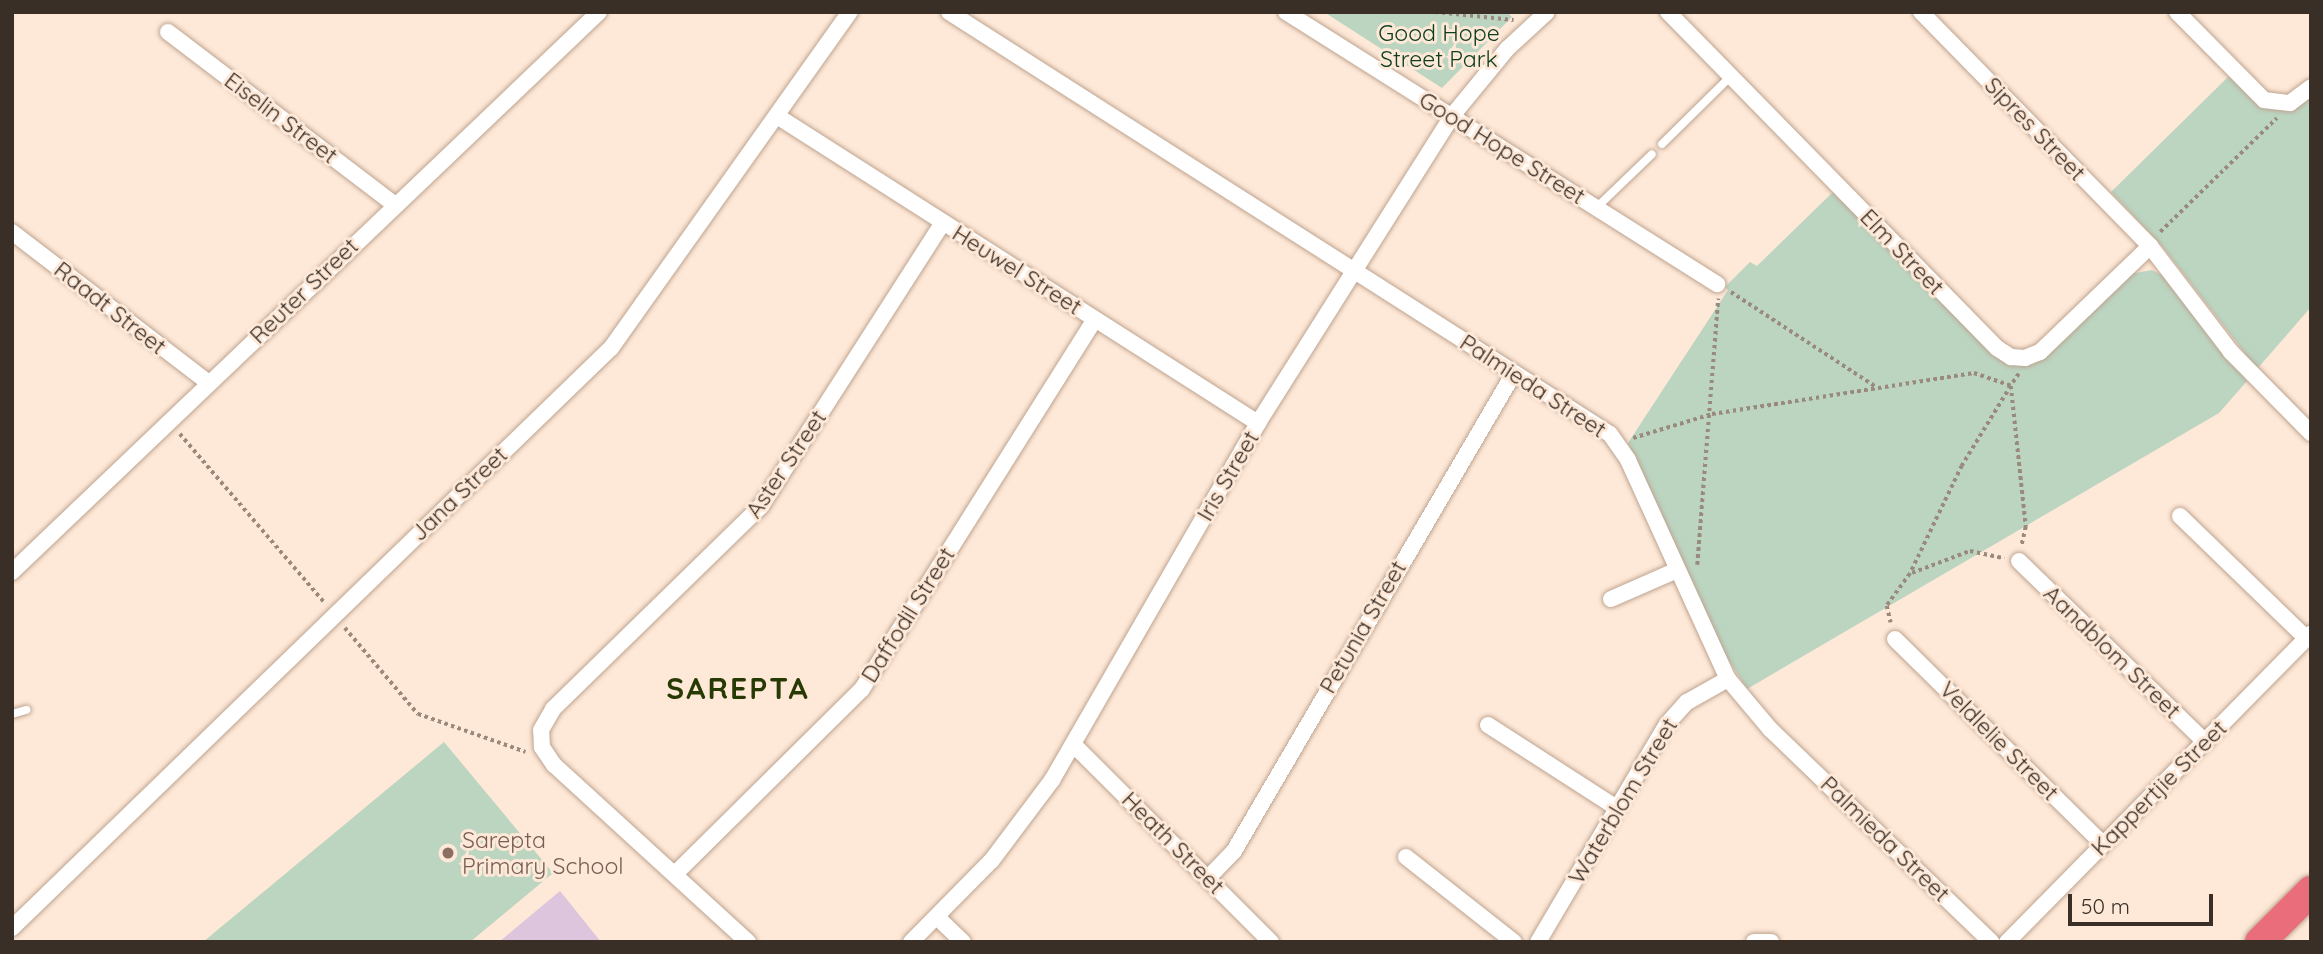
<!DOCTYPE html>
<html>
<head>
<meta charset="utf-8">
<style>
	body { margin:0 }
	#map { position:relative; width:2323px; height:954px; overflow:hidden; background:#fee8d7; font-family:Quicksand,sans-serif }
	div>[style] { position:absolute }
	.green>* { inset:0; background:#bbd5c1 }
	.building>* { inset:0; background:#dcc5dd }
	.path>* { height:3.5px; margin-top:-1.75px; transform-origin:0; background:repeating-linear-gradient(90deg,#9a8a7d 0 3.5px,transparent 0 7px) }
	.roads { filter:drop-shadow(0 0 2px #bea490) drop-shadow(0 0 2px #bea490) }
	.service>* { height:8px; margin:-4px; padding:0 4px; transform-origin:4px; border-radius:4px; background:#fff }
	.minor>* { height:16px; margin:-8px; padding:0 8px; transform-origin:8px; border-radius:8px; background:#fff }
	.motorway>* { height:30px; margin:-15px; padding:0 15px; transform-origin:15px; border-radius:15px; background:#ea6d7b }
	.dots>* { width:19px; height:19px; translate:-50% -50%; box-sizing:border-box; border:4px solid #fee8d7; border-radius:50% }
	span { translate:-50% -50%; white-space:nowrap; text-align:center; line-height:1.15; -webkit-text-stroke:6px #fee8d7; paint-order:stroke }
	.park-label { font-size:23px; color:#093d1d }
	.street-label { font-size:23px; color:#392f27 }
	.education-label { font-size:23px; color:#785e54 }
	.left { translate:0 -50%; text-align:left }
	.district-label { font-size:30px; color:#283a03; font-weight:700; letter-spacing:2px }
	.frame { position:absolute; inset:0; border:14px solid #392f27; pointer-events:none }
	.scale { position:absolute; left:2068px; top:894px; width:145px; height:32px; box-sizing:border-box; border:4px solid #392f27; border-top:0; padding-left:9px; font-size:21px; line-height:24px; white-space:nowrap; color:#392f27; -webkit-text-stroke:5px #fee8d7; paint-order:stroke }
</style>
</head>
<body>
<div id="map">
	<div class="green">
		<i style="clip-path:polygon(1324px 12px,1507px 12px,1512px 17px,1442px 88px)"></i>
		<i style="clip-path:polygon(2229px 76px,2253px 101px,2272px 110px,2295px 108px,2311px 97px,2311px 307px,2257px 369px,2162px 246px,2111px 192px)"></i>
		<i style="clip-path:polygon(1833px 192px,2001px 361px,2020px 366px,2038px 361px,2130px 274px,2152px 270px,2166px 277px,2247px 381px,2219px 413px,1747px 689px,1724px 653px,1628px 443px,1728px 290px,1725px 287px,1750px 262px,1757px 266px)"></i>
		<i style="clip-path:polygon(444px 742px,553px 873px,470px 942px,203px 942px)"></i>
	</div>
	<div class="building">
		<i style="clip-path:polygon(560px 891px,601px 942px,499px 942px,536px 911px)"></i>
	</div>
	<div class="path">
		<i style="left:1435px;top:12px;width:79px;rotate:5.8deg"></i>
		<i style="left:2160px;top:232px;width:163px;rotate:-44.3deg"></i>
		<i style="left:1731px;top:292px;width:173px;rotate:33.2deg"></i>
		<i style="left:2019px;top:374px;width:14px;rotate:124deg"></i>
		<i style="left:2011px;top:386px;width:142px;rotate:83.9deg"></i>
		<i style="left:2026px;top:527px;width:18px;rotate:103deg"></i>
		<i style="left:180px;top:434px;width:223px;rotate:49.4deg"></i>
		<i style="left:1633px;top:438px;width:83px;rotate:-16.9deg"></i>
		<i style="left:1712px;top:414px;width:265px;rotate:-8.9deg"></i>
		<i style="left:1974px;top:373px;width:39px;rotate:19deg"></i>
		<i style="left:2011px;top:386px;width:94px;rotate:121.5deg"></i>
		<i style="left:1962px;top:466px;width:120px;rotate:115.7deg"></i>
		<i style="left:1910px;top:574px;width:39px;rotate:126deg"></i>
		<i style="left:1887px;top:606px;width:17px;rotate:77deg"></i>
		<i style="left:1697px;top:565px;width:267px;rotate:-85.5deg"></i>
		<i style="left:1912px;top:573px;width:62px;rotate:-20.8deg"></i>
		<i style="left:1970px;top:551px;width:35px;rotate:12deg"></i>
		<i style="left:345px;top:628px;width:113px;rotate:49.7deg"></i>
		<i style="left:418px;top:714px;width:114px;rotate:19.4deg"></i>
	</div>
	<div class="roads">
		<div class="service">
			<i style="left:1662px;top:144px;width:97px;rotate:-44.6deg"></i>
			<i style="left:1597px;top:207px;width:76px;rotate:-43.9deg"></i>
			<i style="left:12px;top:714px;width:15px;rotate:-16deg"></i>
		</div>
		<div class="minor">
			<i style="left:949px;top:12px;width:784px;rotate:32.56deg"></i>
			<i style="left:1610px;top:434px;width:32px;rotate:55deg"></i>
			<i style="left:1628px;top:460px;width:241px;rotate:65.5deg"></i>
			<i style="left:1728px;top:679px;width:65px;rotate:50deg"></i>
			<i style="left:1770px;top:729px;width:307px;rotate:43.9deg"></i>
			<i style="left:1286px;top:12px;width:510px;rotate:32.26deg"></i>
			<i style="left:1668px;top:12px;width:470px;rotate:45.6deg"></i>
			<i style="left:1997px;top:348px;width:17px;rotate:33deg"></i>
			<i style="left:2011px;top:357px;width:14px;rotate:4deg"></i>
			<i style="left:2025px;top:358px;width:16px;rotate:-22deg"></i>
			<i style="left:2040px;top:352px;width:153px;rotate:-43.9deg"></i>
			<i style="left:1921px;top:12px;width:327px;rotate:45.6deg"></i>
			<i style="left:2150px;top:246px;width:133px;rotate:52.6deg"></i>
			<i style="left:2231px;top:352px;width:114px;rotate:45.4deg"></i>
			<i style="left:2177px;top:12px;width:124px;rotate:45.3deg"></i>
			<i style="left:2264px;top:100px;width:26px;rotate:7deg"></i>
			<i style="left:2290px;top:103px;width:26px;rotate:-37deg"></i>
			<i style="left:168px;top:32px;width:284px;rotate:37.3deg"></i>
			<i style="left:777px;top:116px;width:571px;rotate:32.55deg"></i>
			<i style="left:12px;top:232px;width:248px;rotate:37.5deg"></i>
			<i style="left:2180px;top:516px;width:175px;rotate:44.1deg"></i>
			<i style="left:2019px;top:561px;width:260px;rotate:44.2deg"></i>
			<i style="left:12px;top:572px;width:811px;rotate:-43.65deg"></i>
			<i style="left:1611px;top:599px;width:72px;rotate:-23.7deg"></i>
			<i style="left:1895px;top:639px;width:291px;rotate:44.6deg"></i>
			<i style="left:1488px;top:725px;width:153px;rotate:32.8deg"></i>
			<i style="left:1074px;top:745px;width:279px;rotate:45deg"></i>
			<i style="left:1406px;top:857px;width:137px;rotate:38.2deg"></i>
			<i style="left:675px;top:874px;width:263px;rotate:-44.7deg"></i>
			<i style="left:862px;top:689px;width:437px;rotate:-57.8deg"></i>
			<i style="left:1208px;top:878px;width:37px;rotate:-46deg"></i>
			<i style="left:1234px;top:851px;width:554px;rotate:-59.64deg"></i>
			<i style="left:937px;top:917px;width:36px;rotate:44deg"></i>
			<i style="left:12px;top:928px;width:834px;rotate:-44.08deg"></i>
			<i style="left:611px;top:348px;width:412px;rotate:-54.6deg"></i>
			<i style="left:748px;top:942px;width:263px;rotate:-137.6deg"></i>
			<i style="left:554px;top:765px;width:22px;rotate:-124deg"></i>
			<i style="left:542px;top:747px;width:17px;rotate:-93deg"></i>
			<i style="left:541px;top:730px;width:24px;rotate:-60deg"></i>
			<i style="left:553px;top:709px;width:291px;rotate:-44.3deg"></i>
			<i style="left:761px;top:506px;width:337px;rotate:-57.3deg"></i>
			<i style="left:911px;top:942px;width:115px;rotate:-45.4deg"></i>
			<i style="left:992px;top:860px;width:100px;rotate:-53.1deg"></i>
			<i style="left:1052px;top:780px;width:412px;rotate:-60deg"></i>
			<i style="left:1258px;top:423px;width:363px;rotate:-57.7deg"></i>
			<i style="left:1452px;top:116px;width:87px;rotate:-50.6deg"></i>
			<i style="left:1507px;top:49px;width:54px;rotate:-42.8deg"></i>
			<i style="left:1538px;top:942px;width:253px;rotate:-59.4deg"></i>
			<i style="left:1667px;top:724px;width:30px;rotate:-48deg"></i>
			<i style="left:1687px;top:702px;width:47px;rotate:-29.3deg"></i>
			<i style="left:1754px;top:942px;width:17px"></i>
			<i style="left:2007px;top:942px;width:433px;rotate:-45.4deg"></i>
		</div>
		<div class="motorway">
			<i style="left:2260px;top:942px;width:72px;rotate:-45deg"></i>
		</div>
	</div>
	<div class="dots">
		<i style="left:448px;top:853px;background:#8d6e63"></i>
	</div>
	<div class="park-label">
		<span style="left:1439px;top:46px">Good Hope<br>Street Park</span>
	</div>
	<div class="street-label">
		<span style="left:281px;top:118px;rotate:37deg">Eiselin Street</span>
		<span style="left:2035px;top:129px;rotate:46deg">Sipres Street</span>
		<span style="left:1502px;top:148px;rotate:32deg">Good Hope Street</span>
		<span style="left:1902px;top:252px;rotate:46deg">Elm Street</span>
		<span style="left:1017px;top:270px;rotate:32deg">Heuwel Street</span>
		<span style="left:304px;top:291px;rotate:-44deg">Reuter Street</span>
		<span style="left:110px;top:308px;rotate:38deg">Raadt Street</span>
		<span style="left:1533px;top:386px;rotate:33deg">Palmieda Street</span>
		<span style="left:786px;top:464px;rotate:-56deg">Aster Street</span>
		<span style="left:1228px;top:476px;rotate:-60deg">Iris Street</span>
		<span style="left:459px;top:494px;rotate:-44deg">Jana Street</span>
		<span style="left:908px;top:615px;rotate:-58deg">Daffodil Street</span>
		<span style="left:1363px;top:627px;rotate:-60deg">Petunia Street</span>
		<span style="left:2112px;top:652px;rotate:44deg">Aandblom Street</span>
		<span style="left:1999px;top:741px;rotate:45deg">Veldlelie Street</span>
		<span style="left:2159px;top:788px;rotate:-45deg">Kappertjie Street</span>
		<span style="left:1623px;top:801px;rotate:-59deg">Waterblom Street</span>
		<span style="left:1885px;top:839px;rotate:44deg">Palmieda Street</span>
		<span style="left:1173px;top:843px;rotate:45deg">Heath Street</span>
	</div>
	<div class="education-label">
		<span class="left" style="left:462px;top:853px">Sarepta<br>Primary School</span>
	</div>
	<div class="district-label">
		<span style="left:738px;top:688px">SAREPTA</span>
	</div>
	<div class="frame"></div>
	<div class="scale">50 m</div>
</div>
</body>
</html>
